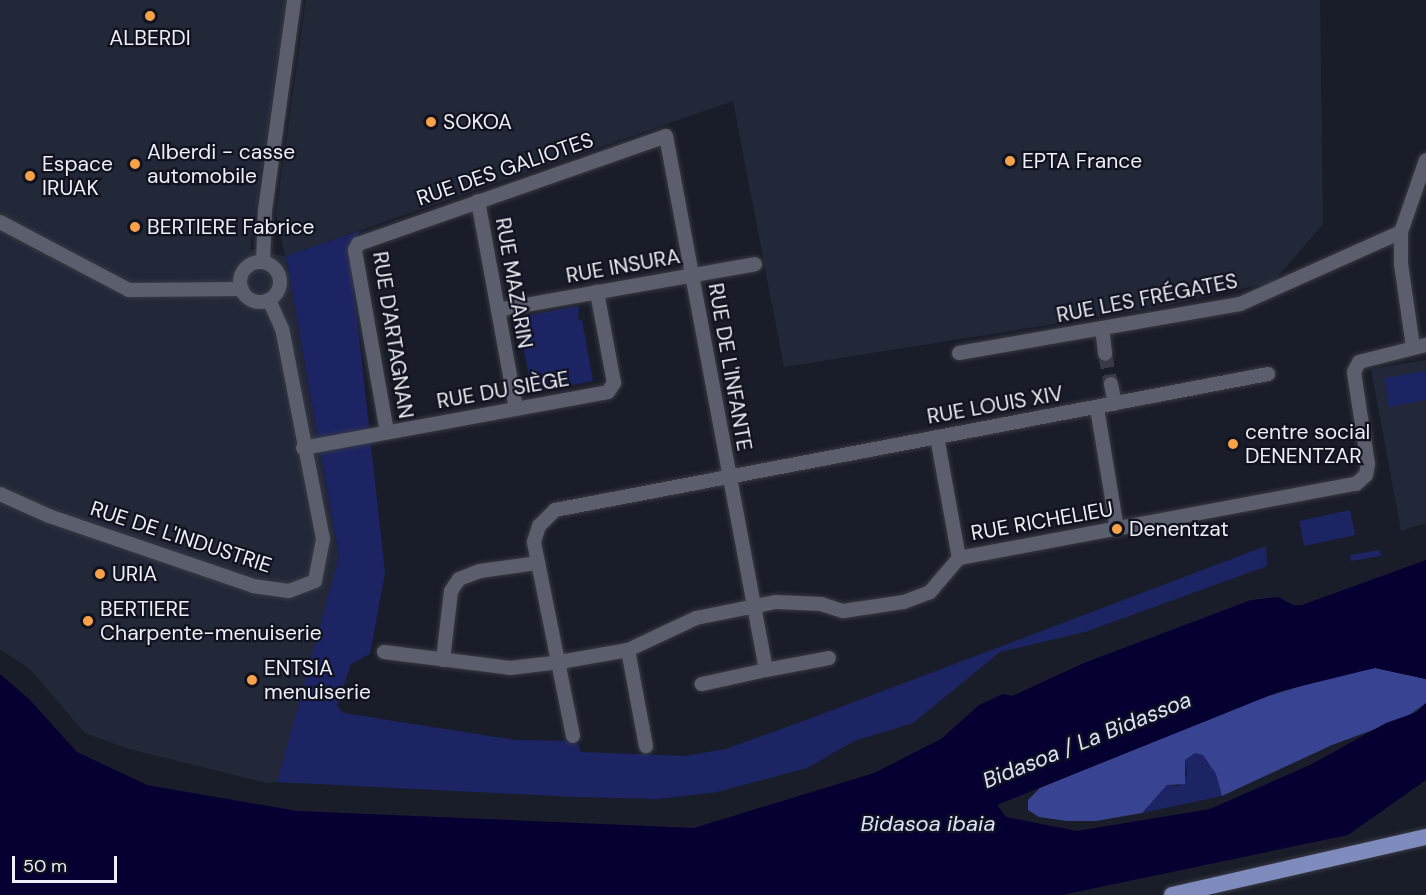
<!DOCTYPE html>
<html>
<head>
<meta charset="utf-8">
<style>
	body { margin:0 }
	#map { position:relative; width:1426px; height:895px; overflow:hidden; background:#191d29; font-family:"DM Sans",sans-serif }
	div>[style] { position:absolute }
	.built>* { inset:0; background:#232839 }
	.green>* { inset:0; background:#1d2464 }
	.forest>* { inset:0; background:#384492 }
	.water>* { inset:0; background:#050031 }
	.minor-tunnel>* { height:14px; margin-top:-7px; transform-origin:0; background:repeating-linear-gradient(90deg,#393c48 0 14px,transparent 0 21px) }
	.roads { filter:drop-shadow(0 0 2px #383a44) drop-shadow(0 0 2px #383a44) }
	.minor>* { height:14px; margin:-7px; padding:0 7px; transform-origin:7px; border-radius:7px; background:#5b5f6d }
	.minor>.ring { margin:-7px; padding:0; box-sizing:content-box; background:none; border:14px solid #5b5f6d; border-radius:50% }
	.primary>* { height:16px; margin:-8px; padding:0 8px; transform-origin:8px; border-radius:8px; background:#7f8bbc }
	.dots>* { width:16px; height:16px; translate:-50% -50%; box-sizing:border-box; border:3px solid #10131f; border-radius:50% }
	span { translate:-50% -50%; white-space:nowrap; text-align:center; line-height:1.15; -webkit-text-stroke:4.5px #10131f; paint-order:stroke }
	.poi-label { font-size:21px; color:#eceff7 }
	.left { translate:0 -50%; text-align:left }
	.street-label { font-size:21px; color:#eceff7 }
	.water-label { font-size:22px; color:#dce3f9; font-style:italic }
	.scale { position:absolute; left:12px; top:856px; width:105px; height:27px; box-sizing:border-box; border:3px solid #eceff7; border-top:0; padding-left:8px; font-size:18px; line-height:21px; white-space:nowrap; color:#eceff7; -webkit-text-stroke:4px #10131f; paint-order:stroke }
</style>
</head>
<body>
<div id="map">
	<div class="built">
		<i style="clip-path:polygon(0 0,287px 0,250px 249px,285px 256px,276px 214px,306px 0,1320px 0,1323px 224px,1273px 282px,1154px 308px,784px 367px,733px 101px,286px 256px,339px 557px,291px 738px,277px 782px,267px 783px,129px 749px,85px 733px,30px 669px,0 649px)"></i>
		<i style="clip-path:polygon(1426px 360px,1426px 523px,1401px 531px,1371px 369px)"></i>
	</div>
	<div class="green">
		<i style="clip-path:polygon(362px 230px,349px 245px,385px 573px,370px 654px,351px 664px,337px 706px,343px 713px,514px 740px,576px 741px,581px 752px,685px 756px,726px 749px,809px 719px,1266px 546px,1267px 566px,1085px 632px,1000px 652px,913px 723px,854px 741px,807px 768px,717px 792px,658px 799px,577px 797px,277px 782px,339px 557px,286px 256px)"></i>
		<i style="clip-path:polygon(579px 306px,578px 320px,582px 320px,593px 381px,532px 393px,518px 317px)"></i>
		<i style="clip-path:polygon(1426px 371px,1426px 400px,1389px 407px,1384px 378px)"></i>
		<i style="clip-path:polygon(1350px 510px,1355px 535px,1304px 546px,1299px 521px)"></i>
		<i style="clip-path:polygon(1380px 550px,1381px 556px,1351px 561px,1350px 555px)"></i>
		<i style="clip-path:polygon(1195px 753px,1203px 754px,1216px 774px,1222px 796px,1142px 813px,1167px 785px,1179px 786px,1187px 775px,1185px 760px)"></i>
	</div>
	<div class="forest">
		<i style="clip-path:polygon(1375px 668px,1426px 679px,1426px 703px,1405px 718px,1332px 745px,1222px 796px,1216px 774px,1203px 755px,1195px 753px,1185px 760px,1185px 784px,1167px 785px,1142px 813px,1096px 821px,1067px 821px,1039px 817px,1028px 810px,1028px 800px,1040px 788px,1245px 703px,1344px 673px)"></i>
	</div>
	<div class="water">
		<i style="clip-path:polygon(1426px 560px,1426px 679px,1375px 668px,1281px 691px,997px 805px,1006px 817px,1077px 831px,1210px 809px,1312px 764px,1386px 723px,1417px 712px,1426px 703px,1426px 780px,1348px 835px,1062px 895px,0 895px,0 674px,29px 699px,77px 752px,147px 785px,297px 811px,694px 828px,874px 773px,941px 739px,979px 705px,1003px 694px,1012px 696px,1084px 663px,1251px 600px,1278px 597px,1293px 605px,1302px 605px)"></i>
	</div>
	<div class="minor-tunnel">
		<i style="left:1105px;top:354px;width:31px;rotate:79deg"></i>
	</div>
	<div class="roads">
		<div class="minor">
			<i style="left:478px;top:201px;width:211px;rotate:79.6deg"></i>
			<i style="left:0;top:222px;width:146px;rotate:27.8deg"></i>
			<i style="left:129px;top:290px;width:113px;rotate:-0.5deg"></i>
			<i style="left:263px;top:262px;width:52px;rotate:-87.8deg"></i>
			<i style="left:265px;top:210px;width:212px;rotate:-82.1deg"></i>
			<i class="ring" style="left:240px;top:262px;width:26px;height:26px"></i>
			<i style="left:498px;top:310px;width:261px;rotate:-10.1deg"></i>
			<i style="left:1102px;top:328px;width:26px;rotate:83deg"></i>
			<i style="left:1413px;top:347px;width:84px;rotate:-98.2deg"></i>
			<i style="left:1401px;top:264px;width:32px;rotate:-90deg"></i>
			<i style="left:1401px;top:232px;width:76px;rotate:-70.9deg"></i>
			<i style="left:959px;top:353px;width:285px;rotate:-9.9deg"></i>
			<i style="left:1240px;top:304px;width:176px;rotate:-24.1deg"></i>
			<i style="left:1111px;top:384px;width:20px;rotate:79deg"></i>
			<i style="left:1097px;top:408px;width:123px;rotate:80.6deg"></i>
			<i style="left:387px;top:432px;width:185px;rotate:-100deg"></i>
			<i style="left:355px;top:250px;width:7px;rotate:-63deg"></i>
			<i style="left:358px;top:244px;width:326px;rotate:-19.3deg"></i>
			<i style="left:666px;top:136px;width:543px;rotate:79.39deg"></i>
			<i style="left:766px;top:670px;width:66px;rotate:167.7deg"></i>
			<i style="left:937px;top:437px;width:123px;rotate:79.7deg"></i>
			<i style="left:303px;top:448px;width:310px;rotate:-10.4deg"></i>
			<i style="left:608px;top:392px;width:11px;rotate:-56deg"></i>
			<i style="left:614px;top:383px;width:93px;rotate:-100.6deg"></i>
			<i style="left:0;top:494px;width:54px;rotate:24.2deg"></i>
			<i style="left:49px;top:516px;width:216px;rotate:18.9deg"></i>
			<i style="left:253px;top:586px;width:36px;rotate:8deg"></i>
			<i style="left:289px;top:591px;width:28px;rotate:-21deg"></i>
			<i style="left:315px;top:581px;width:43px;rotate:-79.2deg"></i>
			<i style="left:323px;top:539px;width:214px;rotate:-101deg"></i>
			<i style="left:282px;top:329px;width:32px;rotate:-114deg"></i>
			<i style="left:628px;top:650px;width:98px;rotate:79.4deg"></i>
			<i style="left:384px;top:652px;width:127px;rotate:7.2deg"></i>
			<i style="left:510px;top:668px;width:50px;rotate:-6.8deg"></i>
			<i style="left:560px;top:662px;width:69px;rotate:-10deg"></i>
			<i style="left:628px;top:650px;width:75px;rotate:-25.2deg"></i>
			<i style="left:696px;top:618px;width:82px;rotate:-11.3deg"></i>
			<i style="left:776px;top:602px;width:45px;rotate:2.5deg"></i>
			<i style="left:821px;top:604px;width:23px;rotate:18deg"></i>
			<i style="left:843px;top:611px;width:62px;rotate:-8.4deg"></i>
			<i style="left:904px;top:602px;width:28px;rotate:-21deg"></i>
			<i style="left:930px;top:592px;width:45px;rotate:-49.5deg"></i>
			<i style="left:959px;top:558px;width:404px;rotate:-10.6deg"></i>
			<i style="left:1356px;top:484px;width:13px;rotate:-42deg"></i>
			<i style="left:1366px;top:475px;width:11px;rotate:-80deg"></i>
			<i style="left:1368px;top:464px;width:93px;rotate:-98.7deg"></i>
			<i style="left:1354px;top:372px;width:11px;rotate:-63deg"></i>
			<i style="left:1359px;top:362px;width:69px;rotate:-14.2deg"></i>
			<i style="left:443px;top:660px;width:69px;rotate:-83.4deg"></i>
			<i style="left:451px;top:591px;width:14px;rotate:-56deg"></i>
			<i style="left:459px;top:579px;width:22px;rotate:-21deg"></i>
			<i style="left:480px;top:571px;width:59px;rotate:-7.9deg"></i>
			<i style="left:766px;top:670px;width:64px;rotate:-10.8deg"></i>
			<i style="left:573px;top:736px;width:198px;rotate:-101.4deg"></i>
			<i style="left:534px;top:542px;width:17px;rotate:-73deg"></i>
			<i style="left:539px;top:526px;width:23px;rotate:-45deg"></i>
			<i style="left:555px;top:510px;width:726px;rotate:-10.8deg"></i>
		</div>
		<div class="primary">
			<i style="left:1172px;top:895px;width:261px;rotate:-12.9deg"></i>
		</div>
	</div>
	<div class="dots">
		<i style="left:150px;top:16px;background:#f7a149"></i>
		<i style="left:431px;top:122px;background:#f7a149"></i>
		<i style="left:1010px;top:161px;background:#f7a149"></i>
		<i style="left:135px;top:164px;background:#f7a149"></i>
		<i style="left:30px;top:176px;background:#f7a149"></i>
		<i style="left:135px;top:227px;background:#f7a149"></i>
		<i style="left:1233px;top:444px;background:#f7a149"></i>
		<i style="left:1117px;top:529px;background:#f7a149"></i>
		<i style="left:100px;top:574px;background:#f7a149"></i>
		<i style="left:88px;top:621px;background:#f7a149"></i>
		<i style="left:252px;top:680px;background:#f7a149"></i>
	</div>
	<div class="poi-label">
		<span style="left:150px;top:38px">ALBERDI</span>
		<span class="left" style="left:443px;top:122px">SOKOA</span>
		<span class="left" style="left:147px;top:164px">Alberdi - casse<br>automobile</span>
		<span class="left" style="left:1022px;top:161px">EPTA France</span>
		<span class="left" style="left:42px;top:176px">Espace<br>IRUAK</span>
		<span class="left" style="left:147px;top:227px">BERTIERE Fabrice</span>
		<span class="left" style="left:1245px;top:444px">centre social<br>DENENTZAR</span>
		<span class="left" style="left:1129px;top:529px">Denentzat</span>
		<span class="left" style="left:112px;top:574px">URIA</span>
		<span class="left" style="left:100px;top:621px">BERTIERE<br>Charpente-menuiserie</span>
		<span class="left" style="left:264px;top:680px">ENTSIA<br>menuiserie</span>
	</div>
	<div class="street-label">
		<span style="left:505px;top:169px;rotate:-19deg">RUE DES GALIOTES</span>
		<span style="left:623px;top:266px;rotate:-10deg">RUE INSURA</span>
		<span style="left:514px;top:283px;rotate:80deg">RUE MAZARIN</span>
		<span style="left:1147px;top:298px;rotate:-11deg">RUE LES FRÉGATES</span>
		<span style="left:393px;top:335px;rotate:81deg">RUE D'ARTAGNAN</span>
		<span style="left:730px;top:367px;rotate:80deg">RUE DE L'INFANTE</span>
		<span style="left:503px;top:390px;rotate:-10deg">RUE DU SIÈGE</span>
		<span style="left:995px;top:405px;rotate:-10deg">RUE LOUIS XIV</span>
		<span style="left:1042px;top:521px;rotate:-10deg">RUE RICHELIEU</span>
		<span style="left:181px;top:537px;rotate:18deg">RUE DE L'INDUSTRIE</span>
	</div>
	<div class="water-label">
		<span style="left:1087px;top:740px;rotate:-22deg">Bidasoa / La Bidassoa</span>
		<span style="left:928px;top:824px">Bidasoa ibaia</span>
	</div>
	<div class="scale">50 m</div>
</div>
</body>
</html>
